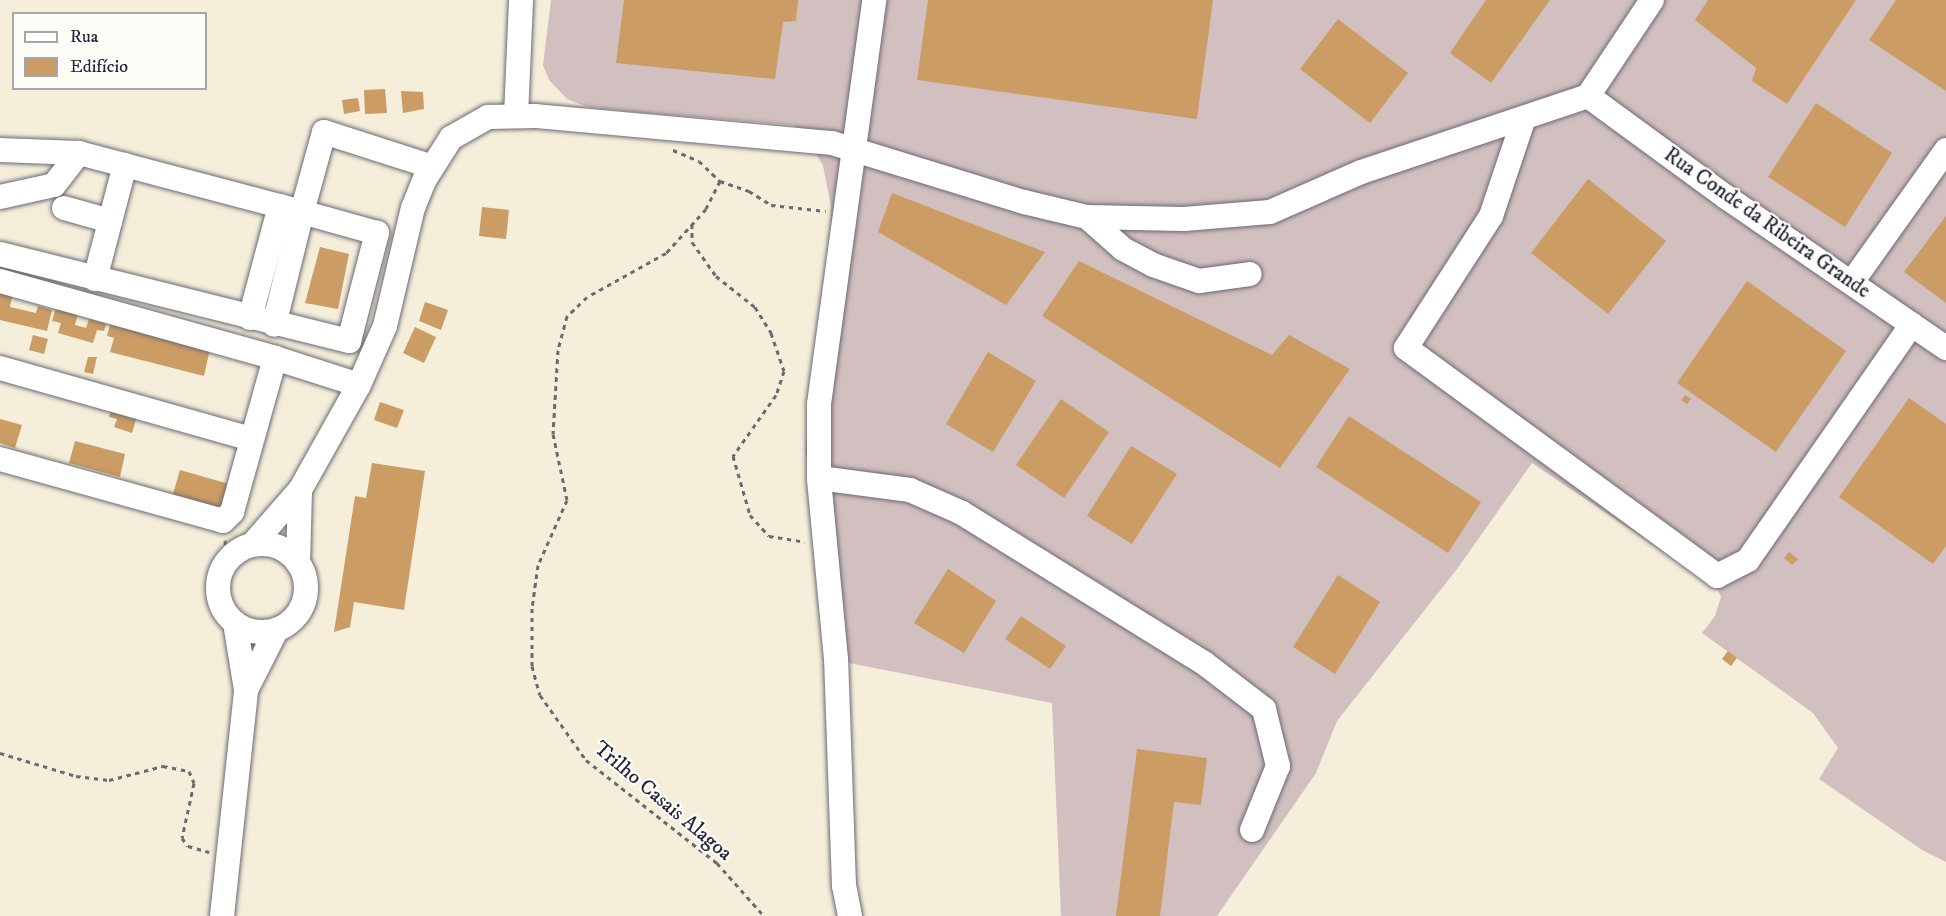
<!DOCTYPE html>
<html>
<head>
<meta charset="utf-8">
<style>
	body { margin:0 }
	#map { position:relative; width:1946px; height:916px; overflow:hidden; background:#f4eeda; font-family:"IM FELL DW Pica",serif }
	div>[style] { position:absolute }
	.industrial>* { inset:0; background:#d2bfc0 }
	.building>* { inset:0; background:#cb9c63 }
	.path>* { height:3px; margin-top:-1.5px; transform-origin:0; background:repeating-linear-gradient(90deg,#6c6973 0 4.5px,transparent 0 9px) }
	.roads { filter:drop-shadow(0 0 2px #6c6973) drop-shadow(0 0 2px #6c6973) }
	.minor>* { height:24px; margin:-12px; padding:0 12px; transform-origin:12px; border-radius:12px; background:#fff }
	.minor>.ring { margin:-12px; padding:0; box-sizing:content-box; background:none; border:24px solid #fff; border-radius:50% }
	span { translate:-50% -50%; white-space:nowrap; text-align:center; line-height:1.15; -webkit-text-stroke:4.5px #fdfcf7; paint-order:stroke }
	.street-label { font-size:21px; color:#22223b }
	.legend { position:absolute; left:12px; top:12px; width:195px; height:78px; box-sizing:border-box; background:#fdfcf7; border:2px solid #a5a5ac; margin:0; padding:8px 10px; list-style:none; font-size:18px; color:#22223b }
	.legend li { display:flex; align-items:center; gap:12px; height:30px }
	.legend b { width:30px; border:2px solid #a5a5ac }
</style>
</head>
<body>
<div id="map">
	<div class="industrial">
		<i style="clip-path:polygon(551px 0,1946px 0,1946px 862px,1922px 850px,1819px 779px,1838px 748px,1813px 713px,1702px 633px,1715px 616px,1721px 597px,1717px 588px,1532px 463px,1457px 569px,1337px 721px,1316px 773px,1217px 916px,1061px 916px,1052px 703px,844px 662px,805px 450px,831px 245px,831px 206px,823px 166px,802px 129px,793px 125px,636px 112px,588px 107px,567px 99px,549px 80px,543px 65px)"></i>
	</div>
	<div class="building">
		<i style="clip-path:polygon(624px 0,798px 0,796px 21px,783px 22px,775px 79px,616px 63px)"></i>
		<i style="clip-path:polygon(928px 0,1213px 0,1197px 119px,917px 80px)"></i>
		<i style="clip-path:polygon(1486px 0,1550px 0,1491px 83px,1450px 53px)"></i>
		<i style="clip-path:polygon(1708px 0,1856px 0,1787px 104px,1752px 81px,1756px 68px,1695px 20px)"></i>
		<i style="clip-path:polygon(1896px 0,1946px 0,1946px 91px,1869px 40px)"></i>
		<i style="clip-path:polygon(1338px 19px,1408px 73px,1370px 123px,1300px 69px)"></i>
		<i style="clip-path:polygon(385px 89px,387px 113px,365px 114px,364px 90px)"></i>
		<i style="clip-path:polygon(401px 91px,423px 92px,424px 109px,403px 113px)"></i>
		<i style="clip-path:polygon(358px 98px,360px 111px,344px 114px,342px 100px)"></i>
		<i style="clip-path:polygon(1816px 103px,1892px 153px,1845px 227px,1768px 177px)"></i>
		<i style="clip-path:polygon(1588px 179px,1666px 241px,1608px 314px,1531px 253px)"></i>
		<i style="clip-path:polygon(892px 193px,1045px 252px,1006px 305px,878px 232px)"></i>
		<i style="clip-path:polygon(482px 207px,509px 210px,506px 239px,479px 236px)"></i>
		<i style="clip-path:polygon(1946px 216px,1946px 303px,1904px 272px)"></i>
		<i style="clip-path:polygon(320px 247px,349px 254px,338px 309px,305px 303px)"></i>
		<i style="clip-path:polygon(1079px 261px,1272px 355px,1289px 335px,1350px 369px,1280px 468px,1042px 316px)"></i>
		<i style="clip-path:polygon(1747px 281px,1846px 351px,1776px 452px,1677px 383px)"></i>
		<i style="clip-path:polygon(0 289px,13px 292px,10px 307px,36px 313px,38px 306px,52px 310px,47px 331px,0 320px)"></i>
		<i style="clip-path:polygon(425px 302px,448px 310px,441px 330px,419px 321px)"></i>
		<i style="clip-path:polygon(56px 308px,78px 314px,75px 325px,86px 328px,89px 319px,106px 324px,104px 331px,97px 330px,93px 343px,58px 333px,61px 323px,52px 321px)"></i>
		<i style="clip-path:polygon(110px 325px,210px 349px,204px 376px,110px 352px,114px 338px,107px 336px)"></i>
		<i style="clip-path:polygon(415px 327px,436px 337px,424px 363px,403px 353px)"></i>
		<i style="clip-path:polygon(33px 335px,48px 339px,44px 354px,29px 350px)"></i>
		<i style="clip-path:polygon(988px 352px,1036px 381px,993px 452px,946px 424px)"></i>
		<i style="clip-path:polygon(88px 357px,97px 357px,93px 374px,84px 372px)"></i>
		<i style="clip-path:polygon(1685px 395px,1691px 399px,1687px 404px,1681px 400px)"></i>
		<i style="clip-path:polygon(1909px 398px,1946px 424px,1946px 546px,1933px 564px,1839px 497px)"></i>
		<i style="clip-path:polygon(1061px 399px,1109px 432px,1064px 498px,1016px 465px)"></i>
		<i style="clip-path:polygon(380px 402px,404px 410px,397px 428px,374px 420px)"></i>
		<i style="clip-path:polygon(112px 406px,138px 413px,132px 433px,114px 427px,117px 419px,109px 417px)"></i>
		<i style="clip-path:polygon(1349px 416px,1481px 502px,1448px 553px,1316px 467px)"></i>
		<i style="clip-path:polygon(0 419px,22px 425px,15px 448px,0 443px)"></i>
		<i style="clip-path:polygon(75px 441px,125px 454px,120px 477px,69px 463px)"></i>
		<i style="clip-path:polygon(1131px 446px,1177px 474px,1132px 544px,1087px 516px)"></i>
		<i style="clip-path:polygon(372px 463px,425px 471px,404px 610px,354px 602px,350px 627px,334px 632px,355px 496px,366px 498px)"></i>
		<i style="clip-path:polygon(180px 470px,229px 484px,222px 508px,173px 494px)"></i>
		<i style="clip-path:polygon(1789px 552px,1798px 559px,1792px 565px,1784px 558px)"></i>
		<i style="clip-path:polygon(948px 569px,996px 601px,964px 653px,914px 623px)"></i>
		<i style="clip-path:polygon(1338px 575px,1380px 602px,1335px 674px,1293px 647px)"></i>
		<i style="clip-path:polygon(1021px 616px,1066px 646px,1050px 669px,1005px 639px)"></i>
		<i style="clip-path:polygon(1728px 651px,1737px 658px,1731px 666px,1722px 659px)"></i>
		<i style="clip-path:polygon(1137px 749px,1207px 758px,1201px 805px,1174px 802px,1160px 916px,1116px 916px)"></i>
	</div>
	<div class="path">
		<i style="left:673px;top:150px;width:28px;rotate:23deg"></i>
		<i style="left:699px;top:161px;width:29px;rotate:44deg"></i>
		<i style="left:720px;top:181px;width:31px;rotate:19deg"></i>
		<i style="left:749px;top:191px;width:26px;rotate:32deg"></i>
		<i style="left:771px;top:205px;width:55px;rotate:6.2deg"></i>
		<i style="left:720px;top:181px;width:31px;rotate:117deg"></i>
		<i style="left:706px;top:209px;width:59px;rotate:132.3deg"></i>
		<i style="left:666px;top:253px;width:90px;rotate:150.9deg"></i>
		<i style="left:587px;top:297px;width:28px;rotate:136deg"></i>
		<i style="left:567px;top:316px;width:35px;rotate:105deg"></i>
		<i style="left:558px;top:350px;width:84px;rotate:93.4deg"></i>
		<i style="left:553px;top:434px;width:67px;rotate:78deg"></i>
		<i style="left:567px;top:500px;width:71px;rotate:114deg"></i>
		<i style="left:538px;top:565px;width:43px;rotate:97.9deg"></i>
		<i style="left:532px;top:608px;width:58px;rotate:90deg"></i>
		<i style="left:532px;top:666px;width:30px;rotate:75deg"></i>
		<i style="left:540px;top:695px;width:80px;rotate:54.7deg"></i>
		<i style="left:586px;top:760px;width:167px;rotate:38.2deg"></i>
		<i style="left:717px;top:863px;width:71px;rotate:48.4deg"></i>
		<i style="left:692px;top:224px;width:18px;rotate:90deg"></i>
		<i style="left:692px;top:242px;width:42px;rotate:54.8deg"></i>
		<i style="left:716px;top:276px;width:50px;rotate:38.5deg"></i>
		<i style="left:755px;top:307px;width:31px;rotate:58deg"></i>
		<i style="left:771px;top:333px;width:40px;rotate:71.1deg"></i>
		<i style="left:784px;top:371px;width:25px;rotate:108deg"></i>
		<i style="left:776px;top:395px;width:75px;rotate:125.2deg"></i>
		<i style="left:733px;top:456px;width:61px;rotate:73.9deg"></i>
		<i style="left:750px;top:515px;width:28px;rotate:48deg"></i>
		<i style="left:769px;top:536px;width:36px;rotate:9deg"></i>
		<i style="left:225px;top:540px;width:21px;rotate:85deg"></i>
		<i style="left:0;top:753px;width:79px;rotate:16.8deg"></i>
		<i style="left:76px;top:776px;width:33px;rotate:7deg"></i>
		<i style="left:109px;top:780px;width:56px;rotate:-14.5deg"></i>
		<i style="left:163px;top:766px;width:26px;rotate:11deg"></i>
		<i style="left:189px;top:771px;width:13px;rotate:67deg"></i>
		<i style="left:194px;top:783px;width:56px;rotate:102.3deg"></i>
		<i style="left:182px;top:838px;width:10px;rotate:53deg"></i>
		<i style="left:188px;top:846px;width:22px;rotate:16deg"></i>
	</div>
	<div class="roads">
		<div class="minor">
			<i style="left:1588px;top:96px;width:171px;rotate:36.2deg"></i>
			<i style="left:1726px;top:197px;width:267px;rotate:34.5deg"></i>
			<i style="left:516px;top:116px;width:116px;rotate:-87.5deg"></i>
			<i style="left:1524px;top:118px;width:103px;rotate:108.6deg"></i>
			<i style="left:1491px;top:216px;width:157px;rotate:122.8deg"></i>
			<i style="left:1406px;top:348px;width:386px;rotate:36.2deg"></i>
			<i style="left:1717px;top:576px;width:35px;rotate:-27deg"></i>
			<i style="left:1748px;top:560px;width:287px;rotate:-55.2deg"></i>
			<i style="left:0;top:150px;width:79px;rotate:2.2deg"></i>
			<i style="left:79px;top:153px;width:231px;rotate:14.8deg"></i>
			<i style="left:302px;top:212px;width:116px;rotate:103.9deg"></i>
			<i style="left:0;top:197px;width:55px;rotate:-12.5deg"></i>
			<i style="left:54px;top:185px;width:41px;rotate:-52deg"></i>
			<i style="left:64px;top:208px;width:48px;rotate:15.8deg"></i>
			<i style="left:1087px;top:217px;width:48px;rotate:41.6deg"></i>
			<i style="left:1123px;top:249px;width:34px;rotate:28deg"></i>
			<i style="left:1153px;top:265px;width:49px;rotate:19.2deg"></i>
			<i style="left:1199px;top:281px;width:51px;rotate:-7.8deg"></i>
			<i style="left:0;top:254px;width:360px;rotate:14deg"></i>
			<i style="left:349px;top:341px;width:112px;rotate:-75.5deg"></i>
			<i style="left:377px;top:233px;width:78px;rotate:-164.4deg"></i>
			<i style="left:302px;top:212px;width:83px;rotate:-74.6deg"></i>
			<i style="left:324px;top:132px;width:114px;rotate:17.8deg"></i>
			<i style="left:95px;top:279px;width:118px;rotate:-75.3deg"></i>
			<i style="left:0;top:281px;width:286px;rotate:15.6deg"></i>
			<i style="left:275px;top:358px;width:88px;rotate:17.8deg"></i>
			<i style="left:1852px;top:282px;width:162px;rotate:-54.5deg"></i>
			<i style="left:250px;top:318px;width:116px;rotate:-75deg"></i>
			<i style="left:0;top:368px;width:261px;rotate:15.8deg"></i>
			<i style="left:0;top:459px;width:231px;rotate:15.5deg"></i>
			<i style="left:223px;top:521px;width:13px;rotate:-45deg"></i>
			<i style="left:232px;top:512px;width:160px;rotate:-74.4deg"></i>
			<i style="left:819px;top:478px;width:92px;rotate:7.5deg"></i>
			<i style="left:910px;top:490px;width:57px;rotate:23.9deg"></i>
			<i style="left:962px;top:513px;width:285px;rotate:31.8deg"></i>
			<i style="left:1204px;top:663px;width:76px;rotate:37.5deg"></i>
			<i style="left:1264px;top:709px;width:59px;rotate:76.2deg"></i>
			<i style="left:1278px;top:766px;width:69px;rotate:112.1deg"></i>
			<i class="ring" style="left:218px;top:544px;width:64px;height:64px"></i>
			<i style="left:252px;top:545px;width:73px;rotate:-48.9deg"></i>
			<i style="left:300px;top:490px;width:120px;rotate:-60.7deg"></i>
			<i style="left:359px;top:385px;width:64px;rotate:-66.2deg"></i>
			<i style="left:385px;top:326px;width:121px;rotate:-76.7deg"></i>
			<i style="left:413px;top:208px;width:31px;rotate:-68deg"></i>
			<i style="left:425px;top:179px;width:49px;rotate:-57.6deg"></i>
			<i style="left:451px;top:138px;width:43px;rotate:-29.6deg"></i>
			<i style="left:488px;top:117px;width:47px;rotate:-1.2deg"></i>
			<i style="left:535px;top:116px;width:298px;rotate:5.2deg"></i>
			<i style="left:832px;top:143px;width:201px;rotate:17.1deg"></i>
			<i style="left:1024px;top:202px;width:65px;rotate:13.4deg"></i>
			<i style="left:1087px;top:217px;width:97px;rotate:1.2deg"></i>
			<i style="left:1184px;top:219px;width:86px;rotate:-4.7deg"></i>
			<i style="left:1270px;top:212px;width:99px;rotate:-23.7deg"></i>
			<i style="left:1361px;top:172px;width:239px;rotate:-18.5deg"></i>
			<i style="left:1588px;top:96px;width:115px;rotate:-56.3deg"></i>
			<i style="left:298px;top:563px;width:73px;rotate:-88.4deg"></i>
			<i style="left:246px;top:690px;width:68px;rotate:-63.1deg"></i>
			<i style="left:222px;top:916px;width:227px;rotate:-83.9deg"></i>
			<i style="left:246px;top:690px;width:68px;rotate:-99.3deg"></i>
			<i style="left:850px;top:916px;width:31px;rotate:-101deg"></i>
			<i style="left:844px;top:886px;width:227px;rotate:-92deg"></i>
			<i style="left:836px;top:659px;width:182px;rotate:-95.4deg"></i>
			<i style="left:819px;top:478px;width:74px;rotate:-90deg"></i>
			<i style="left:819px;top:404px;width:408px;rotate:-82.2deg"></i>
		</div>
	</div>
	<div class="street-label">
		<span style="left:1767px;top:223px;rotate:35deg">Rua Conde da Ribeira Grande</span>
		<span style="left:663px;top:801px;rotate:40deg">Trilho Casais Alagoa</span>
	</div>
	<ul class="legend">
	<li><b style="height:8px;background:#fff"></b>Rua</li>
	<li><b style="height:16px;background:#cb9c63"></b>Edifício</li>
	</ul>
</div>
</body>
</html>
